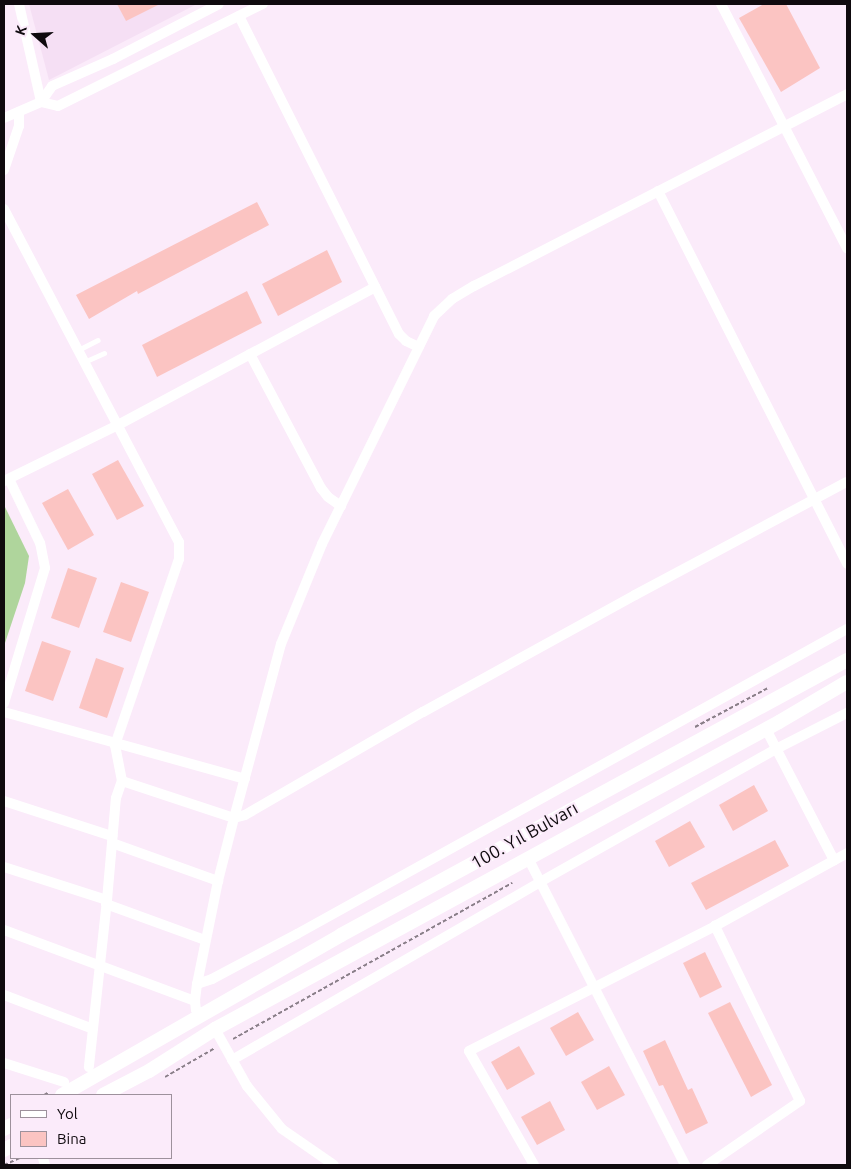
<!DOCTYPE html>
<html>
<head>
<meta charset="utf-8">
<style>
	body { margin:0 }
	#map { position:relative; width:851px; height:1169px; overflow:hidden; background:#fbebfa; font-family:Ubuntu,sans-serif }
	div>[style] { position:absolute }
	.built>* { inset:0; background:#f5dff4 }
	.green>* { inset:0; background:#afd59c }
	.building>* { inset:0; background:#fbc4c2 }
	.path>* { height:2px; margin-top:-1px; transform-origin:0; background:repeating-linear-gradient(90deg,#897e88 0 4px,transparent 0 6.5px) }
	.service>* { height:5px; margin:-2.5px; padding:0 2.5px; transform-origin:2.5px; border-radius:2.5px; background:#fff }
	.minor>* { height:10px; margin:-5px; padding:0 5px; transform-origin:5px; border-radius:5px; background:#fff }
	.secondary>* { height:14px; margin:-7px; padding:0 7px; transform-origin:7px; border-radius:7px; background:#fff }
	span { translate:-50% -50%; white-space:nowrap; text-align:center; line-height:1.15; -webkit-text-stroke:4px #fbebfa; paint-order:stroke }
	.street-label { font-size:18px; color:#0f0a0e }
	.frame { position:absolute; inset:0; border:5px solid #0f0a0e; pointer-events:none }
	.legend { position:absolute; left:10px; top:1094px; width:162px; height:65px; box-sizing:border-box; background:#fbebfa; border:1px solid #9d919c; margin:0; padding:6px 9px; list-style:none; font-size:15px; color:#0f0a0e }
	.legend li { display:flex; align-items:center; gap:10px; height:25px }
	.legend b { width:25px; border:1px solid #9d919c }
	.north { position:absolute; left:10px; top:10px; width:50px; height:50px; -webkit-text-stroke:4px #fbebfa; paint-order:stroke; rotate:289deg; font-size:14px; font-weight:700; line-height:20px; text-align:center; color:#0f0a0e }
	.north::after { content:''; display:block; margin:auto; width:18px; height:22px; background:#0f0a0e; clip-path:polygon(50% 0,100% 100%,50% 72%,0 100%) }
</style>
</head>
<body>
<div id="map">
	<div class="built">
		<i style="clip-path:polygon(29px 4px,197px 4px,49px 80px)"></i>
	</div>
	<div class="green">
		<i style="clip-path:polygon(4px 505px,29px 556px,25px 583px,4px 646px)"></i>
	</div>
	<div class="building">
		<i style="clip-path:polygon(117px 4px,160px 4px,126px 21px)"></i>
		<i style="clip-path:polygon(764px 4px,786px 4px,820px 68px,781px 92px,739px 18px)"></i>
		<i style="clip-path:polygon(257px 202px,269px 225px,138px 294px,137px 291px,89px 319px,76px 295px)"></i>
		<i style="clip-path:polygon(327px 250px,342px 282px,278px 316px,262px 284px)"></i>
		<i style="clip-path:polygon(247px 291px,262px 323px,157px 377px,142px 345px)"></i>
		<i style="clip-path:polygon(118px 460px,144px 506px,117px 520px,92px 474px)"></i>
		<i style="clip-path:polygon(68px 489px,94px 535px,68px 550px,42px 503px)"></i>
		<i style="clip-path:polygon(68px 568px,97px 578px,79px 628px,51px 618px)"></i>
		<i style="clip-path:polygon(121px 582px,149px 592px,131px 642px,103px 632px)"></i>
		<i style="clip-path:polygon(42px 641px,71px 651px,53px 701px,25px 691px)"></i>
		<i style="clip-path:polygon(96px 658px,124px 668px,107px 718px,79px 708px)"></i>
		<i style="clip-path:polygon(754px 785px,768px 811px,733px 831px,719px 805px)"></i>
		<i style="clip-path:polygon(690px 821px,705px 847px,669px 867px,655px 841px)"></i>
		<i style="clip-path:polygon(775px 840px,789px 866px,706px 910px,691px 883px)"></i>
		<i style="clip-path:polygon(705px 952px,722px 987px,700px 998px,683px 963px)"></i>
		<i style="clip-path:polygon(730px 1002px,772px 1085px,751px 1097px,708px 1013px)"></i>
		<i style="clip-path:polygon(578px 1012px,594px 1040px,566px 1056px,550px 1028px)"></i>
		<i style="clip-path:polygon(665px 1040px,688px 1090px,692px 1088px,708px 1123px,686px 1134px,663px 1085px,659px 1086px,643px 1051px)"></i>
		<i style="clip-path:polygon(519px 1046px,535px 1074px,507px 1090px,491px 1062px)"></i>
		<i style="clip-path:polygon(609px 1066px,625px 1095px,597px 1110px,581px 1082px)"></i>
		<i style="clip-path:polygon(550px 1101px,565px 1130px,537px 1145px,521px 1117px)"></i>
	</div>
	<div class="path">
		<i style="left:695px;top:727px;width:83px;rotate:-28.1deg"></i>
		<i style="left:233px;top:1039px;width:320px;rotate:-29.2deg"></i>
		<i style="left:165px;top:1077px;width:58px;rotate:-30.1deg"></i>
		<i style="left:44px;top:1095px;width:6px;rotate:-31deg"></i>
		<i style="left:4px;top:1165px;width:17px;rotate:-24deg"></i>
	</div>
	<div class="service">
		<i style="left:78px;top:350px;width:22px;rotate:-27deg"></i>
		<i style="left:84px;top:362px;width:22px;rotate:-24deg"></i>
	</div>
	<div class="minor">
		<i style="left:19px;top:4px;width:100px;rotate:77.3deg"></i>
		<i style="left:721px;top:4px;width:275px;rotate:62.7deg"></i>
		<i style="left:239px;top:16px;width:356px;rotate:63.3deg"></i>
		<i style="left:399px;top:334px;width:10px;rotate:45deg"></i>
		<i style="left:406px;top:341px;width:14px;rotate:25deg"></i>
		<i style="left:41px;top:102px;width:17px;rotate:13deg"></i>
		<i style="left:58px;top:106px;width:229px;rotate:-26.5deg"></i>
		<i style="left:4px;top:118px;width:40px;rotate:-23.4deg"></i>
		<i style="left:41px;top:102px;width:19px;rotate:-55deg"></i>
		<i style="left:52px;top:86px;width:67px;rotate:-23.9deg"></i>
		<i style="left:113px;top:59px;width:119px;rotate:-27.4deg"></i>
		<i style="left:4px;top:170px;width:46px;rotate:-71.2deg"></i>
		<i style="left:19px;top:126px;width:14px;rotate:-90deg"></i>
		<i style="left:658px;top:191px;width:418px;rotate:63.1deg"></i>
		<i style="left:4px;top:209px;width:376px;rotate:62.3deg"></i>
		<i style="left:179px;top:542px;width:17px;rotate:90deg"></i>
		<i style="left:179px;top:559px;width:197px;rotate:109deg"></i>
		<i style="left:115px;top:745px;width:37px;rotate:79deg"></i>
		<i style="left:250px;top:354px;width:152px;rotate:62.1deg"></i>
		<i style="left:321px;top:488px;width:11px;rotate:52deg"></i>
		<i style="left:328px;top:497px;width:16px;rotate:35deg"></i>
		<i style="left:4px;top:481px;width:127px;rotate:-26.2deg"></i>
		<i style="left:118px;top:425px;width:292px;rotate:-28.2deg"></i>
		<i style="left:4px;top:703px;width:141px;rotate:-73.1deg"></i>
		<i style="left:45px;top:568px;width:25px;rotate:-101deg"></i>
		<i style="left:40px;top:543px;width:71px;rotate:-115.8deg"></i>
		<i style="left:4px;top:712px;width:250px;rotate:15.5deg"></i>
		<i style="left:766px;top:729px;width:148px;rotate:62.6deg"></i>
		<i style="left:4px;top:801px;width:114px;rotate:18deg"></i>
		<i style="left:234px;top:818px;width:180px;rotate:-74.9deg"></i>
		<i style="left:281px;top:644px;width:108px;rotate:-67.7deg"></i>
		<i style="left:322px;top:544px;width:254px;rotate:-63.8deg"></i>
		<i style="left:434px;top:316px;width:25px;rotate:-43deg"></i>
		<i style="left:452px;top:299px;width:26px;rotate:-31deg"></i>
		<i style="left:474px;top:286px;width:420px;rotate:-27.2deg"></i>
		<i style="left:234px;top:818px;width:11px;rotate:-15deg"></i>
		<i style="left:245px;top:815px;width:206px;rotate:-30.1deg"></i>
		<i style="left:423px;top:712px;width:242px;rotate:-28.9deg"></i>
		<i style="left:635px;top:595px;width:240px;rotate:-28.1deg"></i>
		<i style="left:112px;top:843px;width:113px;rotate:19.7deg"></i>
		<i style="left:528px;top:858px;width:345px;rotate:62.9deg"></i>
		<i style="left:4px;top:867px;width:108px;rotate:17.8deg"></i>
		<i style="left:107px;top:900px;width:168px;rotate:96.2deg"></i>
		<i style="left:107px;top:900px;width:102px;rotate:-85deg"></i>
		<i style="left:116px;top:798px;width:18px;rotate:-71deg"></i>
		<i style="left:122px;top:781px;width:118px;rotate:18.3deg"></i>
		<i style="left:234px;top:818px;width:65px;rotate:104.3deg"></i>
		<i style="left:218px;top:881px;width:105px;rotate:101.5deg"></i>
		<i style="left:197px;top:984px;width:17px;rotate:97deg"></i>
		<i style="left:195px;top:1001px;width:9px;rotate:84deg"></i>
		<i style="left:196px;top:1010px;width:9px;rotate:36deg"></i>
		<i style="left:106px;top:904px;width:105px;rotate:20deg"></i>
		<i style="left:4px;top:930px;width:204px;rotate:20.4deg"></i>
		<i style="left:197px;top:984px;width:16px;rotate:-18deg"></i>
		<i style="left:212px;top:979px;width:96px;rotate:-27.9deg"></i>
		<i style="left:297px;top:934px;width:629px;rotate:-29.01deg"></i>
		<i style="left:4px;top:995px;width:95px;rotate:20.9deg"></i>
		<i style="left:215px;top:1029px;width:65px;rotate:60.7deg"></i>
		<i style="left:247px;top:1086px;width:55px;rotate:50.9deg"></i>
		<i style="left:282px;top:1129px;width:63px;rotate:34.7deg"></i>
		<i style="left:232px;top:1060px;width:356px;rotate:-30deg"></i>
		<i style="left:540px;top:882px;width:271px;rotate:-29.4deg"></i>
		<i style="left:776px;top:749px;width:80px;rotate:-26.9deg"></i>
		<i style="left:4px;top:1063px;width:63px;rotate:17.6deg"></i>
		<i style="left:43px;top:1158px;width:7px;rotate:74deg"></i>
		<i style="left:534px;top:1165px;width:131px;rotate:-119.7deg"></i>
		<i style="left:469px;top:1051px;width:276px;rotate:-26.9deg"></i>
		<i style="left:715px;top:926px;width:151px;rotate:-28.9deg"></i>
		<i style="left:707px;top:1165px;width:113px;rotate:-34.5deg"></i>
		<i style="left:800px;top:1101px;width:195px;rotate:-115.9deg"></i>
	</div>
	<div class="secondary">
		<i style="left:62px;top:1095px;width:322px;rotate:-29.8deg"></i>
		<i style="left:341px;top:935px;width:576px;rotate:-28.52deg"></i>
		<i style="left:103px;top:1095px;width:52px;rotate:-27.6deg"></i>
		<i style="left:149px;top:1071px;width:78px;rotate:-32.5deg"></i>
		<i style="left:215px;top:1029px;width:642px;rotate:-28.56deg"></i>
		<i style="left:779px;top:722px;width:79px;rotate:-30.5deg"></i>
		<i style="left:4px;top:1129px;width:8px;rotate:-30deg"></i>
		<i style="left:4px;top:1150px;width:8px;rotate:-30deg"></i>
	</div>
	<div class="street-label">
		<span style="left:524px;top:835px;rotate:-29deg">100. Yıl Bulvarı</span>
	</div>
	<div class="frame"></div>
	<ul class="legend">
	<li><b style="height:6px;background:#fff"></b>Yol</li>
	<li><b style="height:14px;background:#fbc4c2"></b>Bina</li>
	</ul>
	<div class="north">K</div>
</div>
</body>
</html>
